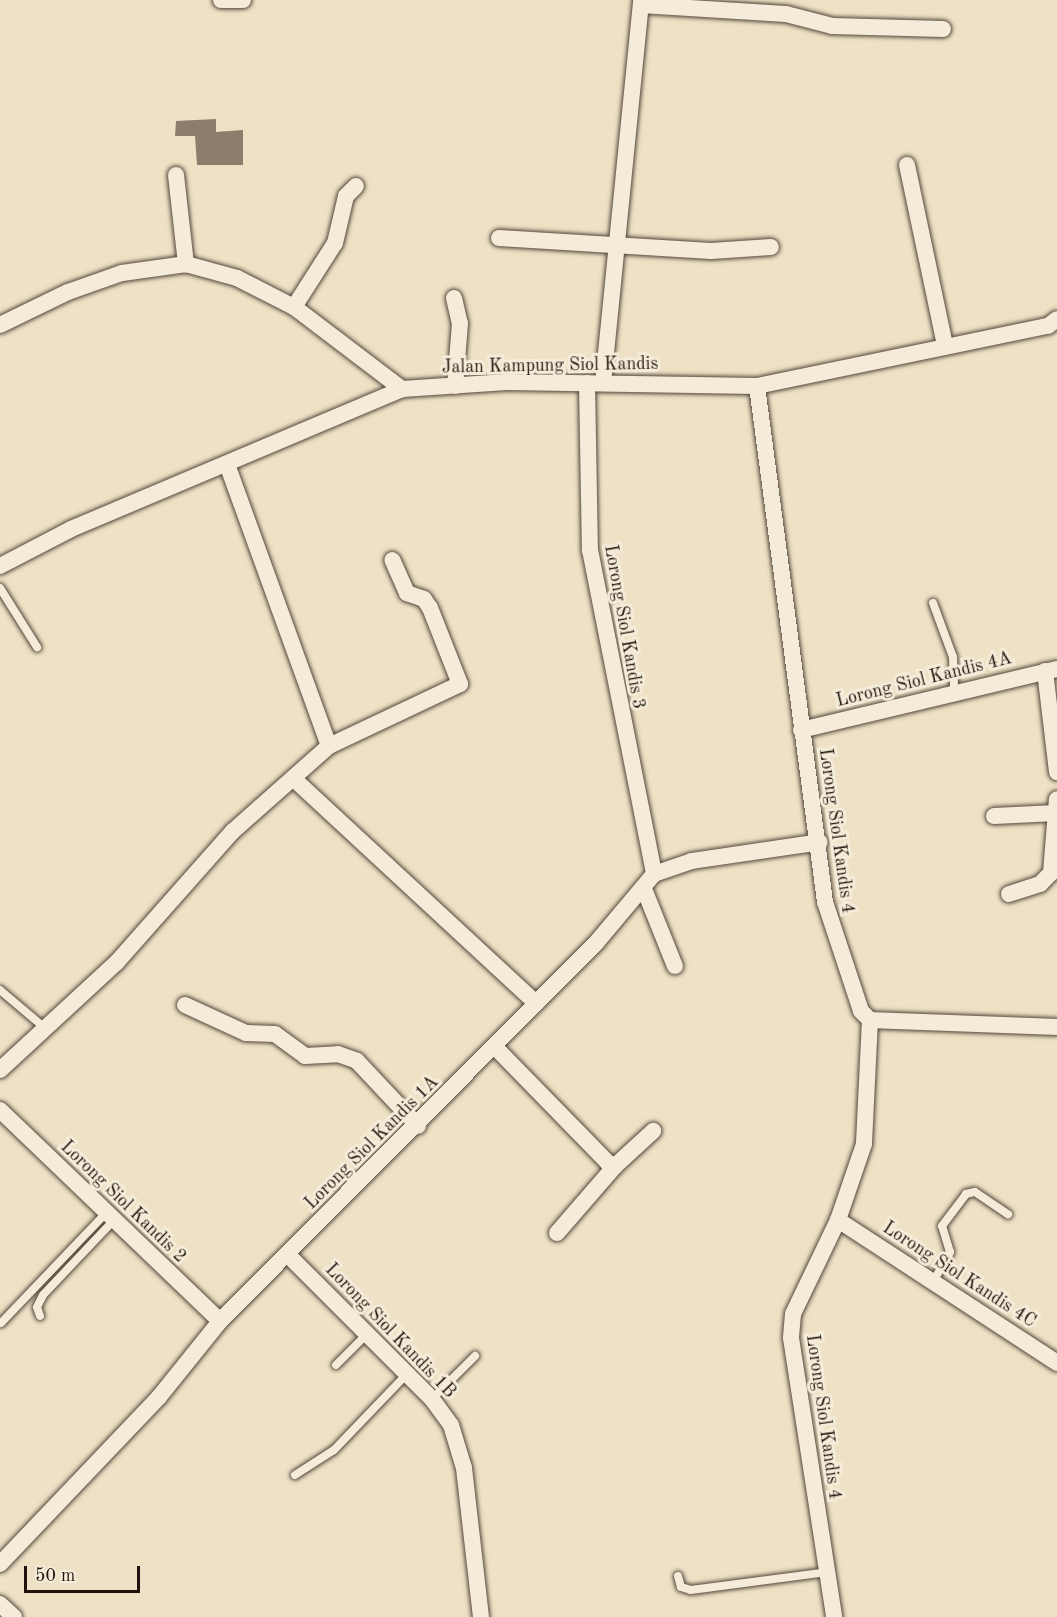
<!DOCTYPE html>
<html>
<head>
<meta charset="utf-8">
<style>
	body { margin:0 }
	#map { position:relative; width:1057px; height:1617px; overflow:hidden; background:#eee1c5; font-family:"Old Standard TT",serif }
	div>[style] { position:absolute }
	.building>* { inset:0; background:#8b7e6c }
	.roads { filter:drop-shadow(0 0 2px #53463a) drop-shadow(0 0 2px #53463a) }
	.lane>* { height:8px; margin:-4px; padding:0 4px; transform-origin:4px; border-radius:4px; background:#f4ecd9 }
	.street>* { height:16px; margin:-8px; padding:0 8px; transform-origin:8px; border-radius:8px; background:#f4ecd9 }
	span { translate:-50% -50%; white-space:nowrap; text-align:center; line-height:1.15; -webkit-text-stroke:6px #f4ecd9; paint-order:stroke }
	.street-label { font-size:18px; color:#1f130b }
	.scale { position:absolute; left:24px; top:1566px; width:116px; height:27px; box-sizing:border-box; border:3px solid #1f130b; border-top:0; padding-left:8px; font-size:18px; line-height:21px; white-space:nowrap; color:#1f130b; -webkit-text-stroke:4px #f4ecd9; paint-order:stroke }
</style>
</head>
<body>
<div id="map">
	<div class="building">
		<i style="clip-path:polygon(216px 119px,216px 132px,243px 130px,243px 165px,197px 165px,195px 136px,175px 136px,176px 121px)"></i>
	</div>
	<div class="roads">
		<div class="lane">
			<i style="left:0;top:588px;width:70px;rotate:57.9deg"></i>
			<i style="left:933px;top:603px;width:58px;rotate:69.7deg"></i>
			<i style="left:953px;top:657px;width:36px;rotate:88deg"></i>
			<i style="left:0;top:990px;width:60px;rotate:40.3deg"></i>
			<i style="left:934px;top:1280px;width:32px;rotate:-60deg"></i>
			<i style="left:950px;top:1252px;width:27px;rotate:-107deg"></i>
			<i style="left:942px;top:1226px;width:40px;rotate:-53deg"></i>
			<i style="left:966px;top:1194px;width:9px;rotate:-13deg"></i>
			<i style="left:975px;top:1192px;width:40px;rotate:34deg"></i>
			<i style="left:40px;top:1316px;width:9px;rotate:-108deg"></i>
			<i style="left:37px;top:1307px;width:13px;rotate:-63deg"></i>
			<i style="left:43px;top:1295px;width:102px;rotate:-46.6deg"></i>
			<i style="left:1px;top:1323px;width:151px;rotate:-46.3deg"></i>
			<i style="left:336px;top:1365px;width:44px;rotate:-45deg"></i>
			<i style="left:432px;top:1399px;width:61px;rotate:-45deg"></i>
			<i style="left:295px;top:1475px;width:46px;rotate:-32.7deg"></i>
			<i style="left:334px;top:1450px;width:105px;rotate:-46.2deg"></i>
			<i style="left:678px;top:1576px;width:11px;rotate:75deg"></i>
			<i style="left:681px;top:1587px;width:10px;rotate:17deg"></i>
			<i style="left:691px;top:1590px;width:137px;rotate:-7.5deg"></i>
		</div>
		<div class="street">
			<i style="left:221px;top:0;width:22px"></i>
			<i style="left:641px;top:5px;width:145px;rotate:3.6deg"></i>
			<i style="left:786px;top:14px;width:48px;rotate:14.6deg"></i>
			<i style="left:832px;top:26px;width:111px;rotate:1.5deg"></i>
			<i style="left:907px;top:165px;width:185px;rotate:78.1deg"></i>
			<i style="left:176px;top:175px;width:90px;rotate:83.6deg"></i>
			<i style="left:499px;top:238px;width:212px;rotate:3.5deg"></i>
			<i style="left:711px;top:251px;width:60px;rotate:-3.8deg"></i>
			<i style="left:454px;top:298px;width:26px;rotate:77deg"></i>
			<i style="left:460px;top:323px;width:63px;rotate:94.5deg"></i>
			<i style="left:294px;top:307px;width:76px;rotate:-57.4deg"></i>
			<i style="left:335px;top:243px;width:48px;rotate:-76.8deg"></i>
			<i style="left:346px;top:196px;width:14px;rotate:-45deg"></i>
			<i style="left:0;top:325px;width:76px;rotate:-25.9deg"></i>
			<i style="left:68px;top:292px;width:57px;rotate:-19.4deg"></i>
			<i style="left:122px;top:273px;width:65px;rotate:-8deg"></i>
			<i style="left:186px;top:264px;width:53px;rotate:15.4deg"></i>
			<i style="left:237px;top:278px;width:64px;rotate:27deg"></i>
			<i style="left:294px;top:307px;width:136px;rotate:37.2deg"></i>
			<i style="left:587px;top:383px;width:167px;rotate:89deg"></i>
			<i style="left:590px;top:550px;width:330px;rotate:78.8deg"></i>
			<i style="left:603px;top:383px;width:385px;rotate:-84.3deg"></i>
			<i style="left:757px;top:386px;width:520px;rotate:82.49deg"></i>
			<i style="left:825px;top:902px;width:115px;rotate:71.7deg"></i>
			<i style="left:861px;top:1011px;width:13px;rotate:45deg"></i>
			<i style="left:870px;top:1020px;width:124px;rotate:92.8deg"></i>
			<i style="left:864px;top:1144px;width:80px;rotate:108.9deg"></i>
			<i style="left:838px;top:1220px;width:104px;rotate:115.6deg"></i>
			<i style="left:793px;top:1314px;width:24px;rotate:95deg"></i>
			<i style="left:791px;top:1338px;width:282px;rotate:81.2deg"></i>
			<i style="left:0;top:566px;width:80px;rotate:-27.5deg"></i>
			<i style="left:71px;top:529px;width:359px;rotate:-22.9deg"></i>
			<i style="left:402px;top:389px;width:105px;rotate:-3.8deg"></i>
			<i style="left:507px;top:382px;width:250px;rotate:0.9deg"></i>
			<i style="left:757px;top:386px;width:297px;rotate:-11.7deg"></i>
			<i style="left:1048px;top:326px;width:11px;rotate:-38deg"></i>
			<i style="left:1045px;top:671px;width:102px;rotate:83.2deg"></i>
			<i style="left:801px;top:730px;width:263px;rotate:-13.4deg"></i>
			<i style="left:329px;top:746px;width:145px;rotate:-25.3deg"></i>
			<i style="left:460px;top:684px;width:82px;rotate:-111.5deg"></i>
			<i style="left:430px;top:608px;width:11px;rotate:-124deg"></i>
			<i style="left:424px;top:599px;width:18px;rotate:-161deg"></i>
			<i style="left:407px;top:593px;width:36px;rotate:-114deg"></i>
			<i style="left:294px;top:779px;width:330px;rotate:42.8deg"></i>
			<i style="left:994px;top:816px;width:62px;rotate:-2.8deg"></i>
			<i style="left:644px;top:889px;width:83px;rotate:68.1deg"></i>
			<i style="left:1009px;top:894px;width:33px;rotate:-18deg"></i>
			<i style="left:1040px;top:884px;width:16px;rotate:-45deg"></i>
			<i style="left:1051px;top:873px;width:74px;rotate:-85.4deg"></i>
			<i style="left:185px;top:1005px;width:67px;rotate:24.7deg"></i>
			<i style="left:246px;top:1033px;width:29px;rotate:2deg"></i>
			<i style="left:275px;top:1034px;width:37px;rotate:36deg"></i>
			<i style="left:305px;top:1056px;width:33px;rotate:-3deg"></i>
			<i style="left:338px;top:1054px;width:20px;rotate:20deg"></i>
			<i style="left:357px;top:1061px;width:89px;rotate:46.8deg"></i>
			<i style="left:870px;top:1020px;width:187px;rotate:2.1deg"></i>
			<i style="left:494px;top:1046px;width:163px;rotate:45.7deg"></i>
			<i style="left:608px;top:1163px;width:8px;rotate:23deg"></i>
			<i style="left:615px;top:1166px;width:52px;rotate:-42.6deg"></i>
			<i style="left:0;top:1070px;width:159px;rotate:-42.7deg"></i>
			<i style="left:117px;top:962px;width:174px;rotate:-48.5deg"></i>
			<i style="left:232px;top:832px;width:130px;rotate:-41.6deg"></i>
			<i style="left:329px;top:746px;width:297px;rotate:-109.9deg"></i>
			<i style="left:0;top:1110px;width:305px;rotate:43.8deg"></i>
			<i style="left:838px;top:1220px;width:262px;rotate:33.1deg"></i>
			<i style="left:557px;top:1233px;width:89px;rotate:-49.1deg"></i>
			<i style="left:288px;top:1255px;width:204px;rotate:45deg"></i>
			<i style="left:432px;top:1399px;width:32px;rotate:54deg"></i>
			<i style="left:451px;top:1425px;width:45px;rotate:73.2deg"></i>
			<i style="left:464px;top:1468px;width:150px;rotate:83.5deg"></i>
			<i style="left:0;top:1564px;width:231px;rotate:-46.4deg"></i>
			<i style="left:159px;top:1397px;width:97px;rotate:-51.2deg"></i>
			<i style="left:220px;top:1321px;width:533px;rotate:-45.15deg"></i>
			<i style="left:596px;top:943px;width:90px;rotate:-50deg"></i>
			<i style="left:654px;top:874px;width:40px;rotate:-18.9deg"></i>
			<i style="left:692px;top:861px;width:129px;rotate:-8.4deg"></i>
			<i style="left:0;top:1604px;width:19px;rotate:43deg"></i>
		</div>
	</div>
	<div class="street-label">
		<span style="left:550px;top:366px;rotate:-1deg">Jalan Kampung Siol Kandis</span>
		<span style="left:624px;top:627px;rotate:80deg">Lorong Siol Kandis 3</span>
		<span style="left:924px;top:680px;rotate:-14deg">Lorong Siol Kandis 4A</span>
		<span style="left:836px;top:831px;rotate:82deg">Lorong Siol Kandis 4</span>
		<span style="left:372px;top:1143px;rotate:-45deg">Lorong Siol Kandis 1A</span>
		<span style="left:123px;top:1202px;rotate:44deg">Lorong Siol Kandis 2</span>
		<span style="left:959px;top:1275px;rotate:33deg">Lorong Siol Kandis 4C</span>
		<span style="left:390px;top:1331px;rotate:46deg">Lorong Siol Kandis 1B</span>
		<span style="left:823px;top:1417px;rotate:82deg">Lorong Siol Kandis 4</span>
	</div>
	<div class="scale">50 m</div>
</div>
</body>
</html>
